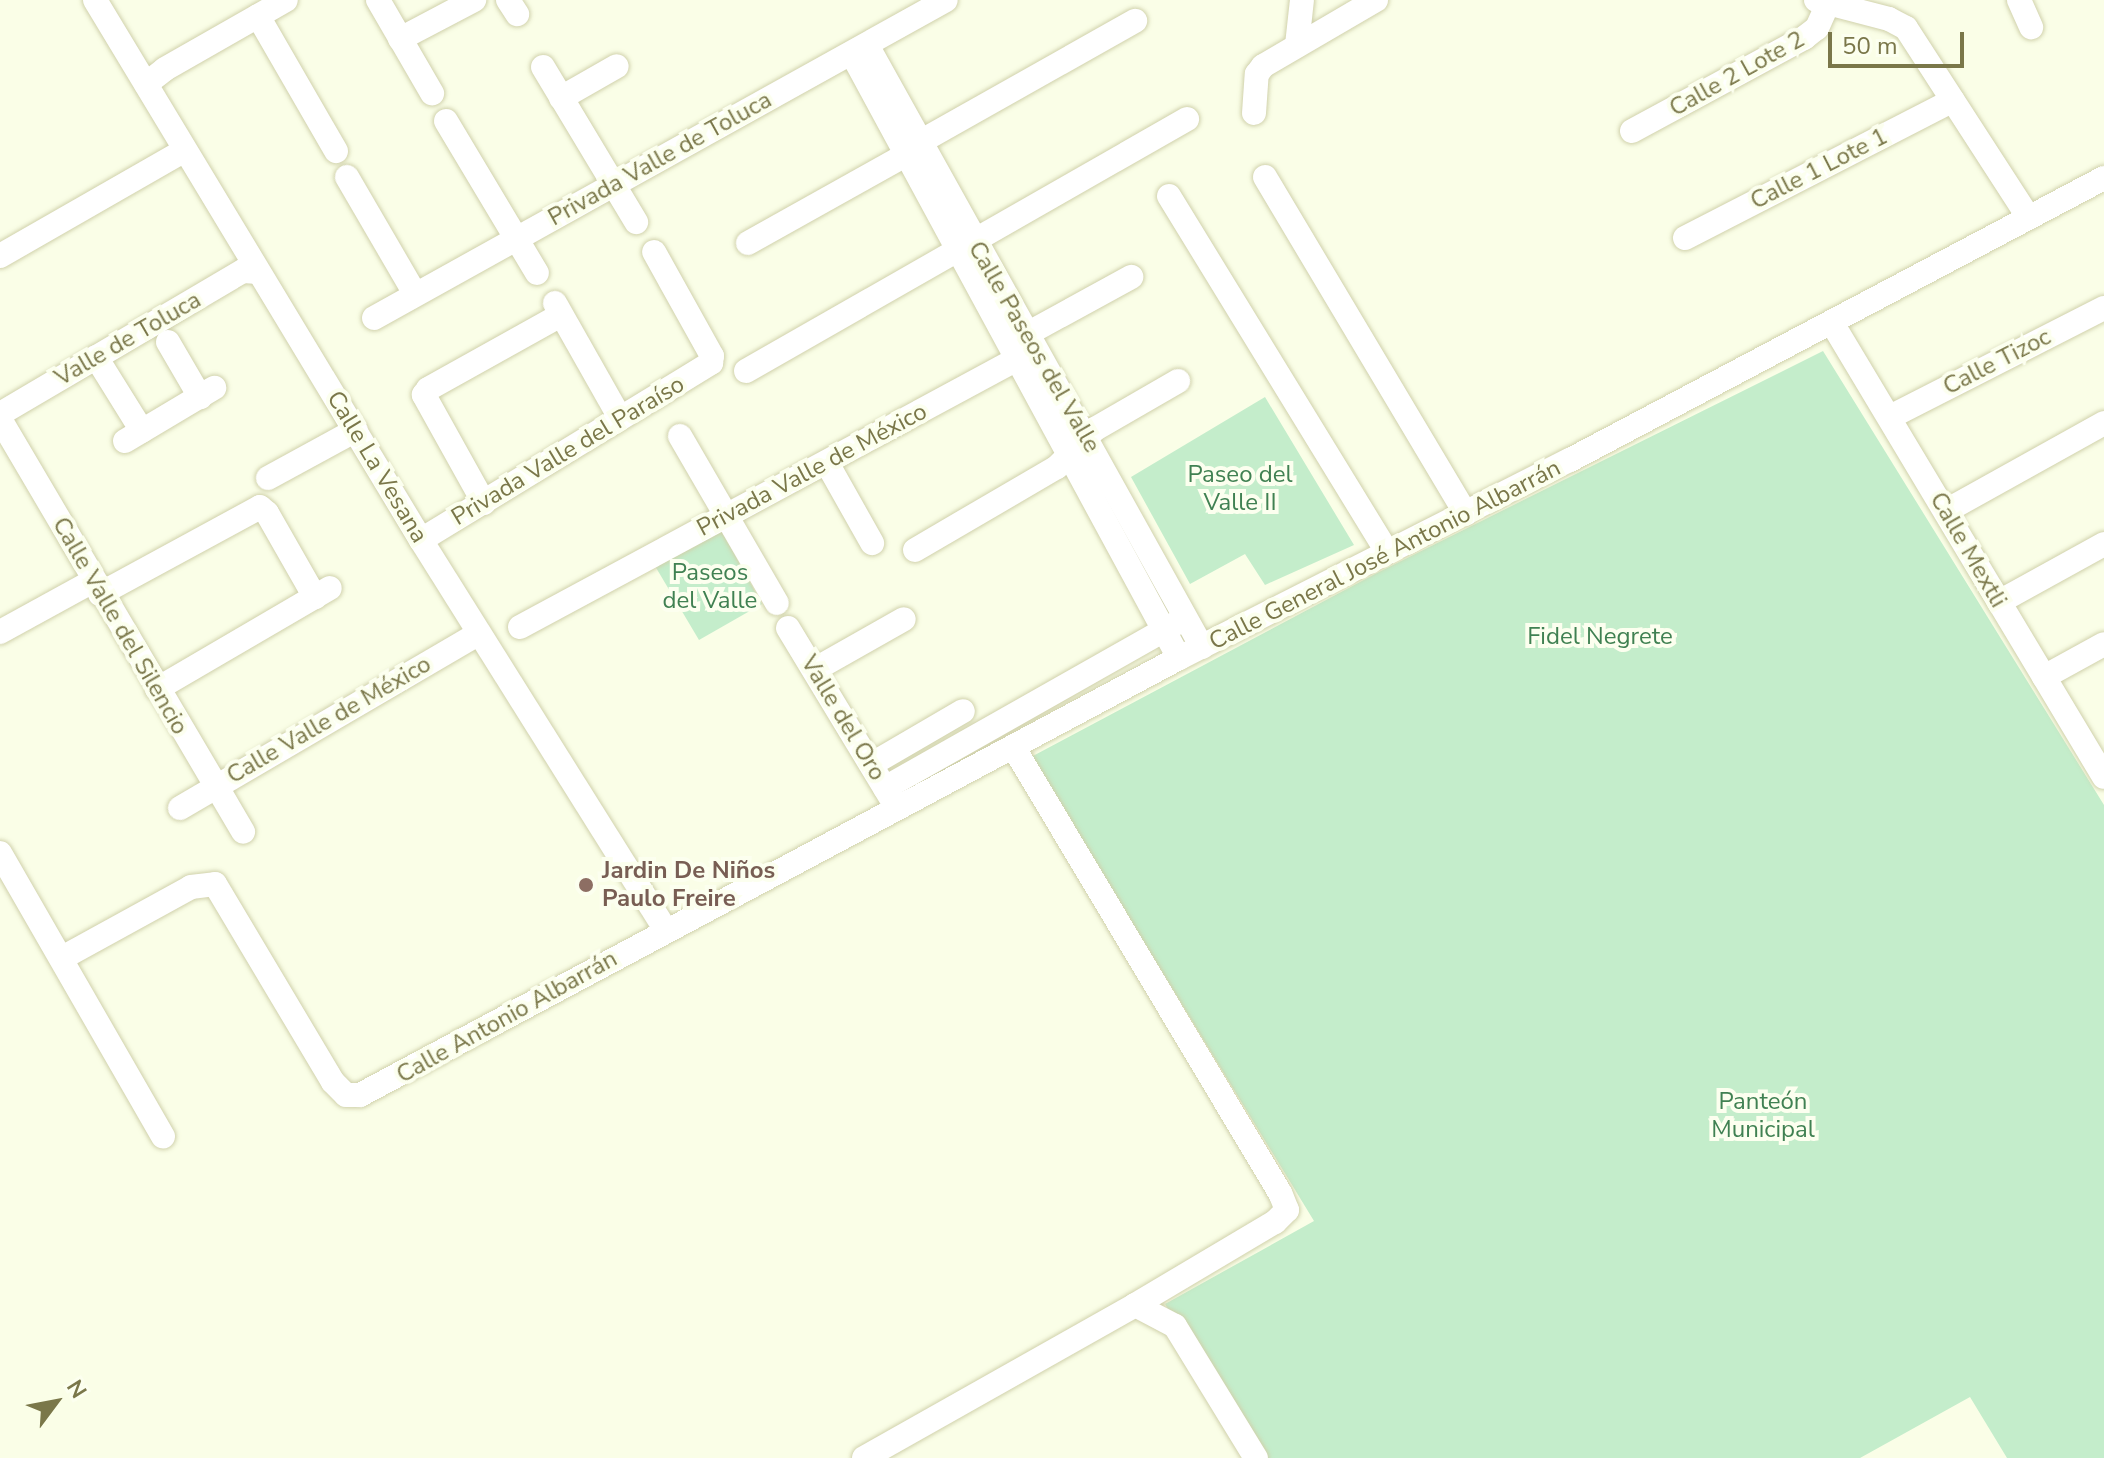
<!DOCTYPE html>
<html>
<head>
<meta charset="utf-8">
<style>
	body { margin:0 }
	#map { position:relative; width:2104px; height:1458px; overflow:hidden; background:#fafee7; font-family:"Nunito Sans",sans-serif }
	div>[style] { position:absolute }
	.green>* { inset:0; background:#c4edcb }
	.roads { filter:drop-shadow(0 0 2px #d0d1ab) drop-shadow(0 0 2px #d0d1ab) }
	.minor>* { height:24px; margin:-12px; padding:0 12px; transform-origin:12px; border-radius:12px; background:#fff }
	.dots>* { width:22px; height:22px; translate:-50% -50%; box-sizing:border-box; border:4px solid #fcffef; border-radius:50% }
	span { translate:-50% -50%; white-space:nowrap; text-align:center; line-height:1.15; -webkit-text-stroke:8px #fcffef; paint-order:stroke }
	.street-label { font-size:24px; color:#7a7749 }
	.park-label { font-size:24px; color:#408152 }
	.education-label { font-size:24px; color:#785e54; font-weight:700 }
	.left { translate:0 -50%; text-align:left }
	.north { position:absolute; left:16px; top:1362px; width:80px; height:80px; -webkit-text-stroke:6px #fcffef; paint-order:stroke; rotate:58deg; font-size:22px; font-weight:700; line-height:32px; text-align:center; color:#7a7749 }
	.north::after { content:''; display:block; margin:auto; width:28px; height:36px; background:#7a7749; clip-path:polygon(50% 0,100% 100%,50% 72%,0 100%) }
	.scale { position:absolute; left:1828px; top:32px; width:136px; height:36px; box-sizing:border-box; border:4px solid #7a7749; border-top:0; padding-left:10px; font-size:24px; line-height:28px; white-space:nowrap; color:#7a7749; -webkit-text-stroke:6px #fcffef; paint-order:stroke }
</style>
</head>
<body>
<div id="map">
	<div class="green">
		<i style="clip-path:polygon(1823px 351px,2104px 805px,2104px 1458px,2007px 1458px,1970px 1397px,1860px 1458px,1263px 1458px,1165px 1304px,1314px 1221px,1031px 757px,1375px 574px)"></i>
		<i style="clip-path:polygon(1265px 397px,1354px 545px,1265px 585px,1245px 554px,1190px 584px,1131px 477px)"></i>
		<i style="clip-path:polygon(721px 530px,762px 604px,699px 640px,655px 566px)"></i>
	</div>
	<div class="roads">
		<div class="minor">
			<i style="left:95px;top:0;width:631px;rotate:58.88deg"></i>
			<i style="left:421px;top:540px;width:461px;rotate:57.9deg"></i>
			<i style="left:378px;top:0;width:108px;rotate:59.9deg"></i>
			<i style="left:508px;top:0;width:17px;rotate:57deg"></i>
			<i style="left:1816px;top:0;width:75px;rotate:14.6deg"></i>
			<i style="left:1889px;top:19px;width:19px;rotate:28deg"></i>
			<i style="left:1906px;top:28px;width:226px;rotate:57.1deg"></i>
			<i style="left:2019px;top:0;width:30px;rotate:66deg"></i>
			<i style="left:258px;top:16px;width:156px;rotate:60deg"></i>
			<i style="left:400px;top:39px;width:84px;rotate:-27.8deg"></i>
			<i style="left:867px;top:45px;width:689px;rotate:60.91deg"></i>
			<i style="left:1297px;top:45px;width:45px;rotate:-83.7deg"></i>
			<i style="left:852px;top:54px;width:687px;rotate:61.57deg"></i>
			<i style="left:543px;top:67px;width:181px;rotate:59deg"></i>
			<i style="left:146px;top:84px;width:24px;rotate:-38deg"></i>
			<i style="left:165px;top:69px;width:139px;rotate:-29.7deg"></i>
			<i style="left:561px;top:98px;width:64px;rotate:-29.7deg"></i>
			<i style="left:1254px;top:113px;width:39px;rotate:-86deg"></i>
			<i style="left:1257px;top:74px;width:10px;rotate:-53deg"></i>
			<i style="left:1263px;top:66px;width:131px;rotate:-30.3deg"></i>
			<i style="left:446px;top:121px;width:177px;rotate:59.1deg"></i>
			<i style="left:1632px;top:131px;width:196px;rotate:-28.4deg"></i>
			<i style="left:1804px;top:38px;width:16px;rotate:-38deg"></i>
			<i style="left:1817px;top:28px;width:27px;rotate:-66deg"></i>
			<i style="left:920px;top:142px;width:247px;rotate:-29.4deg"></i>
			<i style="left:347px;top:177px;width:135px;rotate:59.8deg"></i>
			<i style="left:1265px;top:177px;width:392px;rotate:59.2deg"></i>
			<i style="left:1169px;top:196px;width:417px;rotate:58.5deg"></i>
			<i style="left:1685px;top:238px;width:301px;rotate:-27.2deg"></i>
			<i style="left:748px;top:243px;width:182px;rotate:-29.2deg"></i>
			<i style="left:0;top:256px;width:213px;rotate:-29.8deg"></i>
			<i style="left:555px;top:303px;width:132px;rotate:60.5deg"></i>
			<i style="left:374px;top:318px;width:654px;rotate:-29.07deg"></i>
			<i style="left:1832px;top:323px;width:529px;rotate:59.07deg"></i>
			<i style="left:1027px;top:334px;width:119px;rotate:-28.7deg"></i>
			<i style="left:168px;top:342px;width:64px;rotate:59.8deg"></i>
			<i style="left:96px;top:357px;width:87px;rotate:58.1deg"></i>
			<i style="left:746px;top:371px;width:508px;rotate:-29.74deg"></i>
			<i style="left:0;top:414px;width:282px;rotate:-30.5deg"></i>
			<i style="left:243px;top:271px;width:15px;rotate:4deg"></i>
			<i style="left:1890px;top:417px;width:240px;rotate:-27deg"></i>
			<i style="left:0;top:419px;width:479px;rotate:59.5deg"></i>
			<i style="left:680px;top:436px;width:193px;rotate:59.9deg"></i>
			<i style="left:125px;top:441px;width:104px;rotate:-30.8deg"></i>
			<i style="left:827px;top:463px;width:92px;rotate:60.6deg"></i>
			<i style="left:268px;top:478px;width:100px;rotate:-28.6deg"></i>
			<i style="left:484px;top:503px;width:124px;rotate:-119.1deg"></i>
			<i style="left:424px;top:395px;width:7px;rotate:-56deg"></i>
			<i style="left:428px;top:389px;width:152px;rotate:-29.1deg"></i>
			<i style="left:1946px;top:511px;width:181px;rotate:-29.1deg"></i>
			<i style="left:421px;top:540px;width:340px;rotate:-31.4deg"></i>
			<i style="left:711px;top:363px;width:7px;rotate:-82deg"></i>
			<i style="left:712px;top:356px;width:119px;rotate:-119.1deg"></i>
			<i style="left:915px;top:550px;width:164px;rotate:-30.3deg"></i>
			<i style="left:1057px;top:467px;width:54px;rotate:-45deg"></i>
			<i style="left:1095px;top:429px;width:96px;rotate:-30deg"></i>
			<i style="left:100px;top:594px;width:182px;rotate:-28.5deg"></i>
			<i style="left:260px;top:507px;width:9px;rotate:41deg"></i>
			<i style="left:267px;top:513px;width:97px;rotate:60.3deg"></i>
			<i style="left:1999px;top:602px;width:120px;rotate:-28.9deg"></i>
			<i style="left:520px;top:627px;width:567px;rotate:-28.33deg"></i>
			<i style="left:788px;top:628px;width:201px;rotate:58.8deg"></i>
			<i style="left:0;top:632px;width:106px;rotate:-28.7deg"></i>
			<i style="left:814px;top:670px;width:103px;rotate:-29.5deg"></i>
			<i style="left:2044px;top:677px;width:68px;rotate:-28.8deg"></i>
			<i style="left:157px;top:689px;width:200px;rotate:-30.3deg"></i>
			<i style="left:872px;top:764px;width:105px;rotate:-30.2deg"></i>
			<i style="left:885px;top:788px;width:335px;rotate:-29.5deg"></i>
			<i style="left:180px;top:808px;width:346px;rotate:-30.3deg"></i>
			<i style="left:0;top:853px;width:327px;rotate:60.1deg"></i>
			<i style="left:62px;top:958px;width:147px;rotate:-28.8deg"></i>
			<i style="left:191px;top:887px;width:24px;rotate:-7deg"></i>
			<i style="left:215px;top:884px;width:230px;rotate:59.2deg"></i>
			<i style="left:333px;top:1082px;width:18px;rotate:45deg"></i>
			<i style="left:346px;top:1095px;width:14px"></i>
			<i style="left:360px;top:1095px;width:928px;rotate:-28.08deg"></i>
			<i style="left:1179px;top:658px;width:438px;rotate:-26.9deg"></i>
			<i style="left:1570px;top:460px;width:604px;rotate:-27.84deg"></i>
			<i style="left:1135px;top:1305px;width:45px;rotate:27.7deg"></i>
			<i style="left:1175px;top:1326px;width:155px;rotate:58.5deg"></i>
			<i style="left:864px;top:1458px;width:311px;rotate:-29.4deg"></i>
			<i style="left:1135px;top:1305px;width:163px;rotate:-30.7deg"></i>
			<i style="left:1275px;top:1222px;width:17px;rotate:-45deg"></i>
			<i style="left:1287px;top:1210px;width:18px;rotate:-112deg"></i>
			<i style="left:1280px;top:1193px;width:518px;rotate:-120.87deg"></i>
		</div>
	</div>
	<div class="dots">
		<i style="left:586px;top:885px;background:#8d6e63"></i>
	</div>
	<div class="street-label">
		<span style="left:1737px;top:74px;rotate:-29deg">Calle 2 Lote 2</span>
		<span style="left:660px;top:159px;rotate:-29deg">Privada Valle de Toluca</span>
		<span style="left:1819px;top:169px;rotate:-27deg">Calle 1 Lote 1</span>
		<span style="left:128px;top:339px;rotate:-30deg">Valle de Toluca</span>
		<span style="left:1034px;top:347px;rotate:60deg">Calle Paseos del Valle</span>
		<span style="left:1997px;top:362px;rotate:-27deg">Calle Tizoc</span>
		<span style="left:568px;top:451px;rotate:-31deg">Privada Valle del Paraíso</span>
		<span style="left:377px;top:467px;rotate:59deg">Calle La Vesana</span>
		<span style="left:812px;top:470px;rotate:-28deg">Privada Valle de México</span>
		<span style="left:1968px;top:550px;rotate:60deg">Calle Mextli</span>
		<span style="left:1385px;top:555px;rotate:-27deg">Calle General José Antonio Albarrán</span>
		<span style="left:120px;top:626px;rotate:60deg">Calle Valle del Silencio</span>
		<span style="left:843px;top:718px;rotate:59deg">Valle del Oro</span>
		<span style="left:329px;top:720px;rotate:-30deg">Calle Valle de México</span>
		<span style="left:507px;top:1017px;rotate:-29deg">Calle Antonio Albarrán</span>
	</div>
	<div class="park-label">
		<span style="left:1240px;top:489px">Paseo del<br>Valle II</span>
		<span style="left:710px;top:587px">Paseos<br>del Valle</span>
		<span style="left:1600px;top:637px">Fidel Negrete</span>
		<span style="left:1763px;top:1116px">Panteón<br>Municipal</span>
	</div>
	<div class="education-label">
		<span class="left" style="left:602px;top:885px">Jardin De Niños<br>Paulo Freire</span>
	</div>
	<div class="north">N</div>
	<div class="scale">50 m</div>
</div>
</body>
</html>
